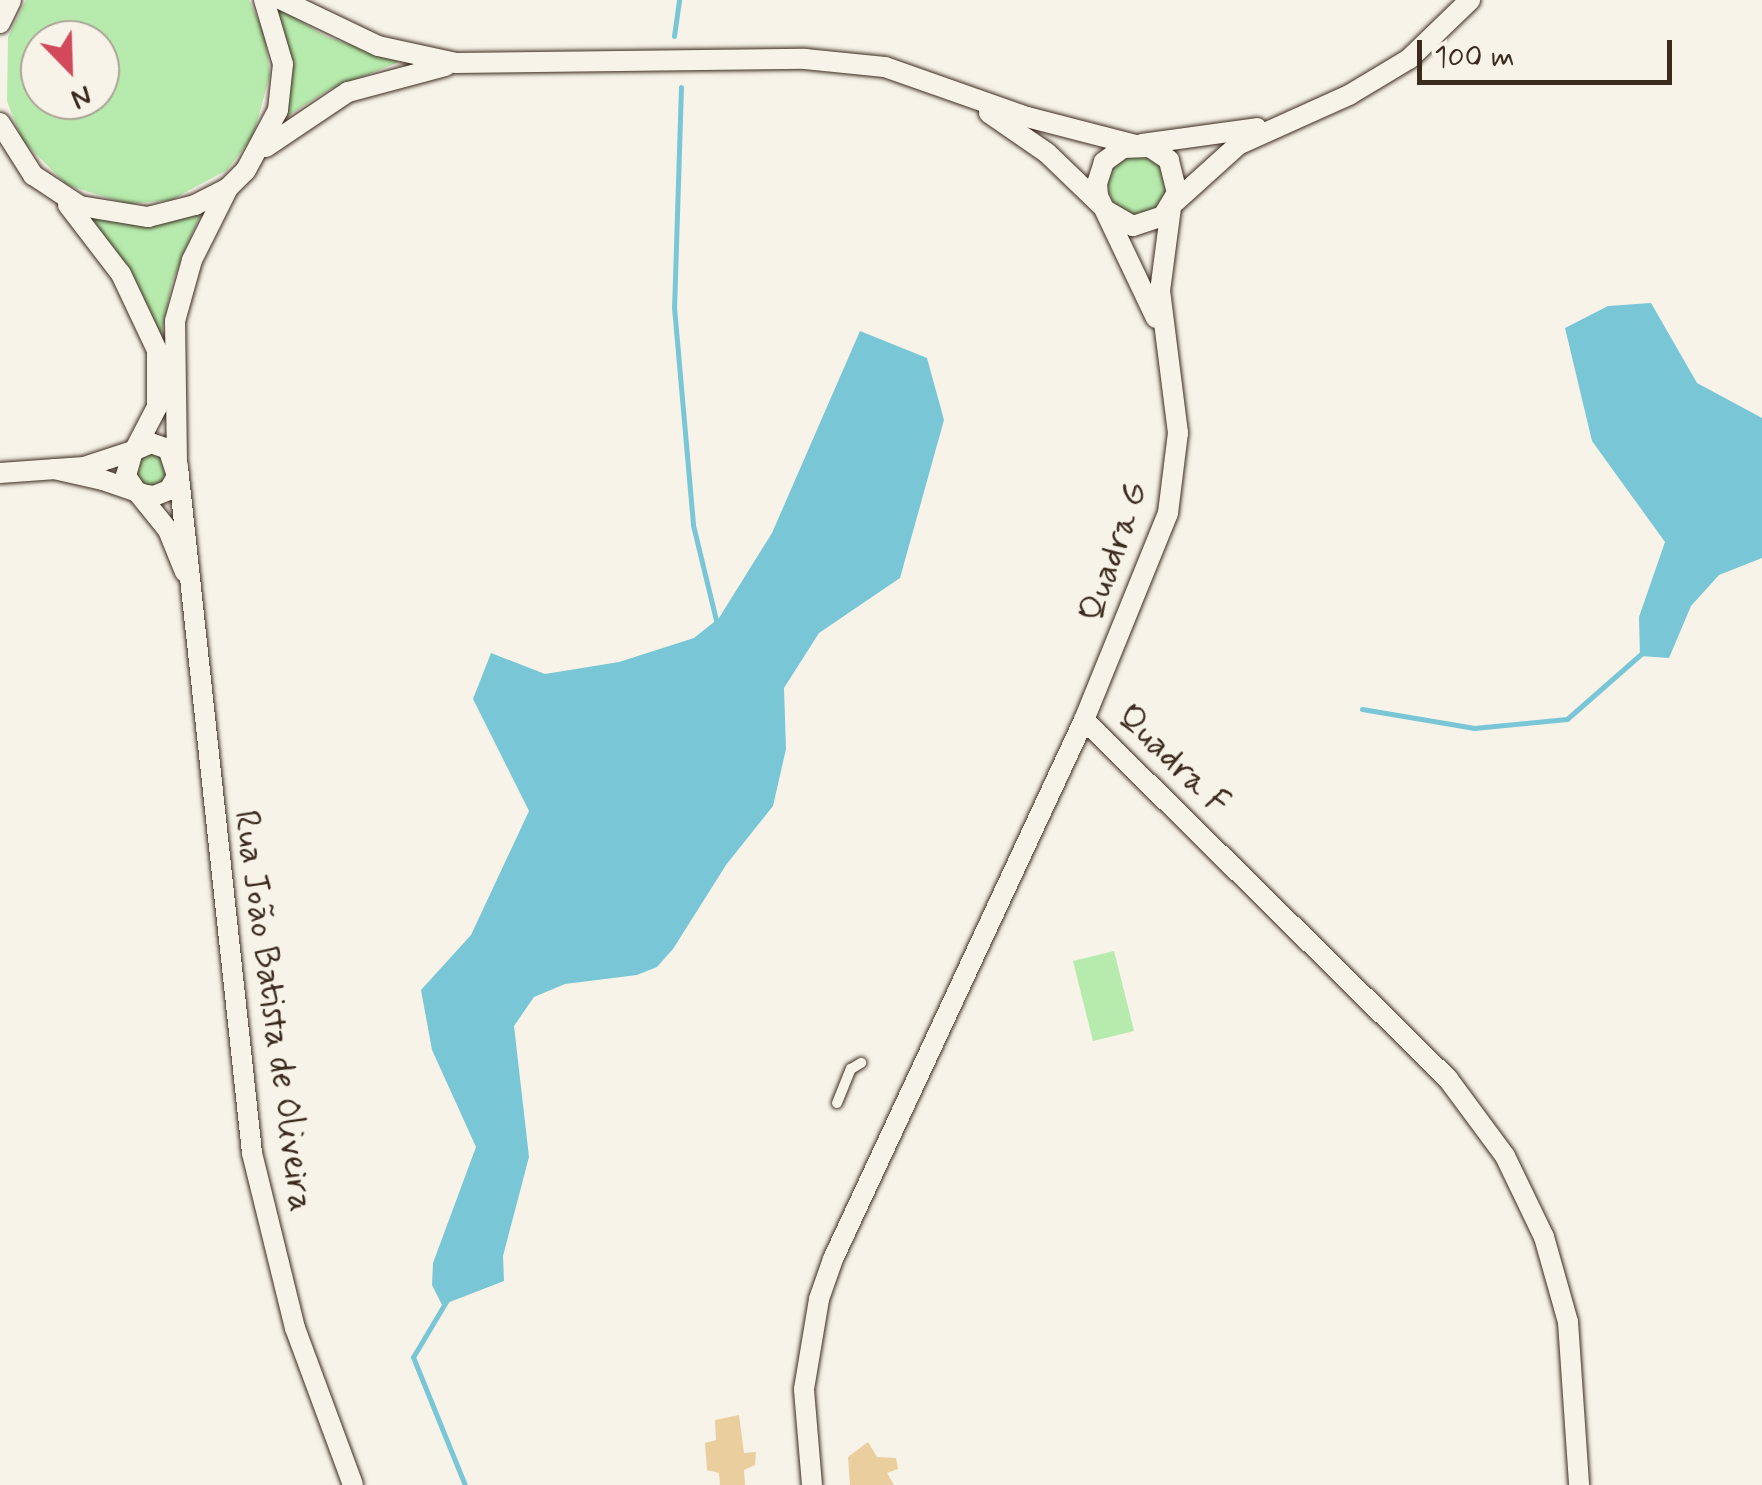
<!DOCTYPE html>
<html>
<head>
<meta charset="utf-8">
<style>
	body { margin:0 }
	#map { position:relative; width:1762px; height:1485px; overflow:hidden; background:#f7f3e8; font-family:Mynerve,sans-serif }
	div>[style] { position:absolute }
	.green>* { inset:0; background:#b7ebad }
	.round { border-radius:50% }
	.water>* { inset:0; background:#79c6d7 }
	.stream>* { height:5px; margin:-2.5px; padding:0 2.5px; transform-origin:2.5px; border-radius:2.5px; background:#79c6d7 }
	.building>* { inset:0; background:#eace9e }
	.roads { filter:drop-shadow(0 0 2px #3b2a1e) drop-shadow(0 0 2px #3b2a1e) }
	.lane>* { height:10px; margin:-5px; padding:0 5px; transform-origin:5px; border-radius:5px; background:#f7f3e8 }
	.street>* { height:20px; margin:-10px; padding:0 10px; transform-origin:10px; border-radius:10px; background:#f7f3e8 }
	span { translate:-50% -50%; white-space:nowrap; text-align:center; line-height:1.15; -webkit-text-stroke:9px #f7f3e8; paint-order:stroke }
	.street-label { font-size:35px; color:#3b2a1e }
	.north { position:absolute; left:20px; top:20px; width:100px; height:100px; box-sizing:border-box; background:#f7f3e8; border:2px solid #aca397; border-radius:50%; rotate:157deg; font-size:28px; font-weight:700; line-height:40px; text-align:center; color:#3b2a1e }
	.north::after { content:''; display:block; margin:auto; width:35px; height:45px; background:#d1495b; clip-path:polygon(50% 0,100% 100%,50% 72%,0 100%) }
	.scale { position:absolute; left:1417px; top:40px; width:255px; height:45px; box-sizing:border-box; border:5px solid #3b2a1e; border-top:0; padding-left:12px; font-size:30px; line-height:35px; white-space:nowrap; color:#3b2a1e; -webkit-text-stroke:8px #f7f3e8; paint-order:stroke }
</style>
</head>
<body>
<div id="map">
	<div class="green">
		<i style="clip-path:polygon(evenodd,26px 0,249px 0,264px 33px,270px 75px,253px 136px,227px 170px,171px 200px,128px 204px,67px 185px,22px 140px,7px 101px,8px 37px,26px 0,40px 40px,100px 40px,100px 100px,40px 100px,40px 40px)"></i>
		<i style="clip-path:polygon(277px 7px,325px 36px,399px 62px,328px 90px,283px 119px,292px 71px)"></i>
		<i class="round" style="left:1108px;top:156px;width:58px;height:58px"></i>
		<i style="clip-path:polygon(203px 208px,172px 282px,161px 337px,92px 216px,129px 224px)"></i>
		<i style="clip-path:polygon(143px 453px,160px 453px,169px 476px,157px 488px,141px 485px,133px 465px)"></i>
		<i style="clip-path:polygon(1114px 951px,1134px 1031px,1093px 1041px,1073px 961px)"></i>
	</div>
	<div class="water">
		<i style="clip-path:polygon(1651px 303px,1697px 383px,1762px 418px,1762px 558px,1719px 575px,1691px 606px,1669px 658px,1640px 656px,1639px 617px,1665px 542px,1592px 441px,1565px 328px,1608px 306px)"></i>
		<i style="clip-path:polygon(860px 331px,927px 358px,944px 420px,900px 578px,819px 633px,784px 688px,786px 749px,773px 806px,726px 865px,673px 949px,657px 967px,637px 975px,565px 984px,534px 997px,514px 1026px,529px 1157px,503px 1256px,504px 1281px,442px 1305px,432px 1285px,433px 1263px,476px 1147px,432px 1050px,421px 990px,471px 935px,529px 811px,473px 699px,491px 653px,545px 674px,619px 662px,694px 638px,719px 618px,772px 533px)"></i>
	</div>
	<div class="stream">
		<i style="left:674px;top:36px;width:36px;rotate:-82deg"></i>
		<i style="left:681px;top:87px;width:220px;rotate:91.8deg"></i>
		<i style="left:674px;top:307px;width:219px;rotate:85deg"></i>
		<i style="left:693px;top:525px;width:102px;rotate:76.4deg"></i>
		<i style="left:1362px;top:709px;width:114px;rotate:9.6deg"></i>
		<i style="left:1474px;top:728px;width:93px;rotate:-5.5deg"></i>
		<i style="left:1567px;top:719px;width:100px;rotate:-41.3deg"></i>
		<i style="left:447px;top:1300px;width:66px;rotate:120.8deg"></i>
		<i style="left:413px;top:1357px;width:138px;rotate:67.9deg"></i>
	</div>
	<div class="building">
		<i style="clip-path:polygon(739px 1415px,744px 1453px,756px 1452px,755px 1465px,744px 1470px,745px 1485px,720px 1485px,719px 1473px,707px 1470px,705px 1443px,716px 1440px,715px 1420px)"></i>
		<i style="clip-path:polygon(868px 1442px,877px 1457px,896px 1458px,898px 1469px,887px 1473px,894px 1485px,850px 1485px,848px 1457px)"></i>
	</div>
	<div class="roads">
		<div class="lane">
			<i style="left:837px;top:1103px;width:37px;rotate:-68deg"></i>
			<i style="left:851px;top:1069px;width:12px;rotate:-31deg"></i>
		</div>
		<div class="street">
			<i style="left:282px;top:0;width:106px;rotate:25.6deg"></i>
			<i style="left:378px;top:46px;width:80px;rotate:12.3deg"></i>
			<i style="left:456px;top:63px;width:349px;rotate:-0.7deg"></i>
			<i style="left:805px;top:59px;width:80px;rotate:5.7deg"></i>
			<i style="left:885px;top:67px;width:151px;rotate:19.4deg"></i>
			<i style="left:1027px;top:117px;width:112px;rotate:14.5deg"></i>
			<i style="left:0;top:23px;width:25px;rotate:-64deg"></i>
			<i style="left:989px;top:113px;width:70px;rotate:34.6deg"></i>
			<i style="left:1047px;top:153px;width:75px;rotate:43.9deg"></i>
			<i style="left:0;top:123px;width:62px;rotate:57.6deg"></i>
			<i style="left:33px;top:175px;width:56px;rotate:33.4deg"></i>
			<i style="left:80px;top:206px;width:69px;rotate:9.2deg"></i>
			<i style="left:148px;top:217px;width:49px;rotate:-14.3deg"></i>
			<i style="left:195px;top:205px;width:37px;rotate:-27deg"></i>
			<i style="left:228px;top:188px;width:25px;rotate:-45deg"></i>
			<i style="left:246px;top:170px;width:68px;rotate:-61.9deg"></i>
			<i style="left:278px;top:110px;width:46px;rotate:-83.8deg"></i>
			<i style="left:283px;top:64px;width:67px;rotate:-106.5deg"></i>
			<i style="left:1142px;top:144px;width:116px;rotate:-7.9deg"></i>
			<i style="left:266px;top:147px;width:99px;rotate:-33.9deg"></i>
			<i style="left:348px;top:92px;width:101px;rotate:-14.9deg"></i>
			<i style="left:1175px;top:202px;width:85px;rotate:-42.1deg"></i>
			<i style="left:1238px;top:145px;width:122px;rotate:-24.2deg"></i>
			<i style="left:1349px;top:95px;width:70px;rotate:-31deg"></i>
			<i style="left:1409px;top:59px;width:85px;rotate:-44deg"></i>
			<i style="left:68px;top:205px;width:87px;rotate:52.5deg"></i>
			<i style="left:121px;top:274px;width:84px;rotate:64.7deg"></i>
			<i style="left:157px;top:350px;width:57px;rotate:90deg"></i>
			<i style="left:157px;top:407px;width:47px;rotate:117.6deg"></i>
			<i style="left:1105px;top:210px;width:32px;rotate:30deg"></i>
			<i style="left:1133px;top:226px;width:32px;rotate:-18deg"></i>
			<i style="left:1163px;top:216px;width:27px;rotate:-59deg"></i>
			<i style="left:1177px;top:193px;width:34px;rotate:-104deg"></i>
			<i style="left:1169px;top:160px;width:23px;rotate:-146deg"></i>
			<i style="left:1150px;top:147px;width:27px;rotate:178deg"></i>
			<i style="left:1123px;top:148px;width:24px;rotate:144deg"></i>
			<i style="left:1104px;top:162px;width:23px;rotate:108deg"></i>
			<i style="left:1097px;top:184px;width:12px;rotate:85deg"></i>
			<i style="left:1098px;top:196px;width:135px;rotate:64.6deg"></i>
			<i style="left:177px;top:463px;width:142px;rotate:-90.8deg"></i>
			<i style="left:175px;top:321px;width:63px;rotate:-74.4deg"></i>
			<i style="left:192px;top:260px;width:80px;rotate:-63.4deg"></i>
			<i style="left:178px;top:467px;width:690px;rotate:83.84deg"></i>
			<i style="left:252px;top:1153px;width:180px;rotate:76.2deg"></i>
			<i style="left:295px;top:1328px;width:167px;rotate:69.7deg"></i>
			<i style="left:54px;top:469px;width:50px;rotate:12.7deg"></i>
			<i style="left:103px;top:480px;width:46px;rotate:19.2deg"></i>
			<i style="left:146px;top:495px;width:8px;rotate:7deg"></i>
			<i style="left:154px;top:496px;width:16px;rotate:-22deg"></i>
			<i style="left:169px;top:490px;width:16px;rotate:-60deg"></i>
			<i style="left:177px;top:476px;width:28px;rotate:-108deg"></i>
			<i style="left:168px;top:449px;width:18px;rotate:-161deg"></i>
			<i style="left:151px;top:443px;width:20px;rotate:156deg"></i>
			<i style="left:133px;top:451px;width:26px;rotate:106deg"></i>
			<i style="left:126px;top:476px;width:18px;rotate:56deg"></i>
			<i style="left:0;top:473px;width:84px;rotate:-4.1deg"></i>
			<i style="left:84px;top:467px;width:52px;rotate:-18.1deg"></i>
			<i style="left:138px;top:493px;width:48px;rotate:51deg"></i>
			<i style="left:168px;top:530px;width:45px;rotate:68deg"></i>
			<i style="left:1084px;top:720px;width:511px;rotate:44.6deg"></i>
			<i style="left:1448px;top:1079px;width:96px;rotate:53.5deg"></i>
			<i style="left:1505px;top:1156px;width:90px;rotate:64.3deg"></i>
			<i style="left:1544px;top:1237px;width:88px;rotate:74.2deg"></i>
			<i style="left:1568px;top:1322px;width:163px;rotate:86.1deg"></i>
			<i style="left:812px;top:1485px;width:96px;rotate:-94.8deg"></i>
			<i style="left:804px;top:1389px;width:91px;rotate:-80.5deg"></i>
			<i style="left:819px;top:1299px;width:42px;rotate:-70.7deg"></i>
			<i style="left:833px;top:1259px;width:595px;rotate:-65.03deg"></i>
			<i style="left:1084px;top:720px;width:223px;rotate:-67.9deg"></i>
			<i style="left:1168px;top:513px;width:81px;rotate:-82.9deg"></i>
			<i style="left:1178px;top:433px;width:143px;rotate:-97.2deg"></i>
			<i style="left:1160px;top:291px;width:84px;rotate:-82.5deg"></i>
		</div>
	</div>
	<div class="street-label">
		<span style="left:1114px;top:552px;rotate:-71deg">Quadra G</span>
		<span style="left:1173px;top:760px;rotate:44deg">Quadra F</span>
		<span style="left:273px;top:1011px;rotate:82deg">Rua João Batista de Oliveira</span>
	</div>
	<div class="north">N</div>
	<div class="scale">100 m</div>
</div>
</body>
</html>
